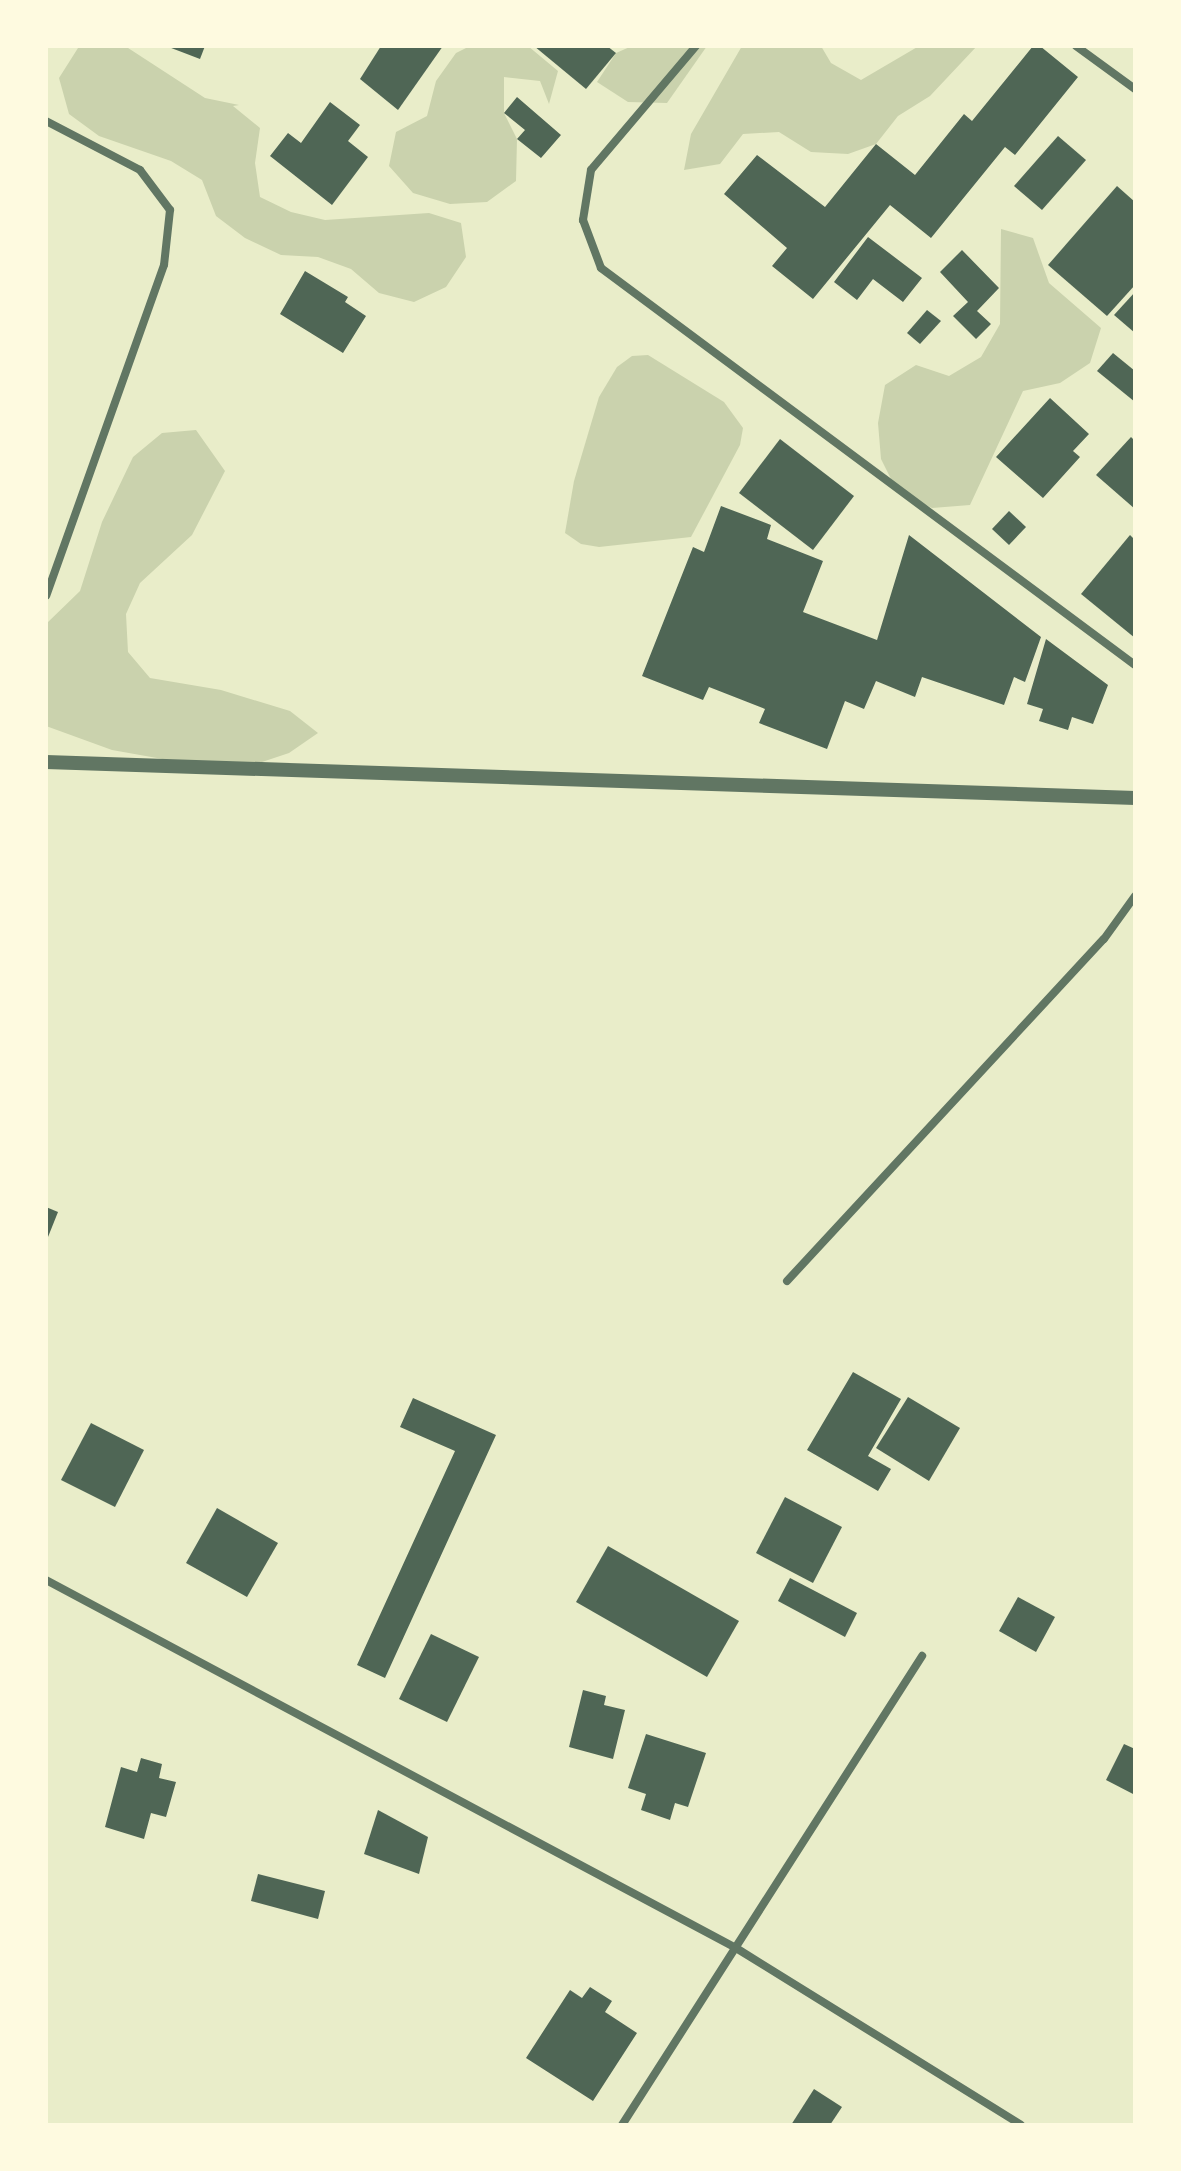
<!DOCTYPE html>
<style>
body{margin:0}
#map{position:relative;width:1181px;height:2171px;overflow:hidden;background:#e9edc9;font-family:"Source Serif 4",serif}
div>[style]{position:absolute}
[style*='--x']{left:calc(var(--x)*1px);top:calc(var(--y)*1px);width:calc(var(--w)*1px);rotate:calc(var(--a)*1deg)}
.green>*{inset:0;background:#cad2ad}
.building>*{inset:0;background:#4f6655}
.minor>*{height:8px;margin:-4px;padding:0 4px;transform-origin:4px;border-radius:4px;background:#617663}
.tertiary>*{height:14px;margin:-7px;padding:0 7px;transform-origin:7px;border-radius:7px;background:#617663}
span{translate:-50% -50%;white-space:nowrap;text-align:center;line-height:1.15;-webkit-text-stroke:7px #fefae0;paint-order:stroke}
.frame{position:absolute;inset:0;border:48px solid #fefae0;pointer-events:none}
</style>
<div id="map">
<div class="green">
<div style="clip-path:polygon(125px 46px,205px 98px,239px 105px,233px 106px,260px 128px,255px 163px,260px 197px,291px 212px,325px 220px,429px 213px,461px 223px,466px 257px,446px 287px,414px 302px,379px 293px,351px 269px,318px 257px,281px 255px,245px 238px,216px 216px,202px 180px,171px 161px,99px 136px,69px 114px,59px 78px,78px 48px)"></div>
<div style="clip-path:polygon(470px 46px,528px 46px,558px 71px,549px 104px,540px 81px,504px 77px,504px 113px,517px 139px,516px 181px,487px 202px,450px 204px,413px 193px,389px 166px,396px 132px,427px 116px,436px 81px,456px 53px)"></div>
<div style="clip-path:polygon(632px 46px,707px 46px,667px 103px,628px 102px,597px 82px,616px 53px)"></div>
<div style="clip-path:polygon(742px 46px,821px 46px,831px 63px,861px 80px,919px 46px,977px 46px,930px 96px,898px 116px,876px 144px,848px 154px,811px 152px,779px 132px,743px 134px,720px 164px,684px 170px,691px 134px)"></div>
<div style="clip-path:polygon(1001px 229px,1033px 238px,1049px 283px,1101px 328px,1090px 363px,1060px 383px,1023px 391px,970px 505px,932px 508px,897px 491px,881px 459px,878px 423px,885px 385px,916px 365px,949px 376px,981px 357px,1000px 324px)"></div>
<div style="clip-path:polygon(648px 355px,724px 402px,743px 428px,740px 445px,691px 537px,599px 547px,581px 544px,565px 533px,574px 481px,599px 397px,617px 367px,632px 356px)"></div>
<div style="clip-path:polygon(196px 430px,225px 471px,192px 535px,140px 583px,126px 614px,128px 652px,150px 678px,221px 690px,290px 711px,318px 733px,289px 753px,253px 765px,185px 763px,112px 750px,46px 726px,46px 624px,80px 591px,102px 522px,133px 457px,162px 433px)"></div>
</div>
<div class="building">
<div style="clip-path:polygon(166px 46px,205px 46px,200px 59px)"></div>
<div style="clip-path:polygon(381px 46px,443px 46px,398px 110px,360px 79px)"></div>
<div style="clip-path:polygon(534px 46px,607px 46px,616px 53px,586px 89px)"></div>
<div style="clip-path:polygon(1033px 46px,1040px 46px,1078px 77px,1015px 155px,1005px 147px,931px 238px,890px 205px,813px 299px,772px 266px,787px 248px,724px 194px,757px 155px,825px 207px,876px 144px,915px 175px,964px 114px,972px 121px)"></div>
<div style="clip-path:polygon(517px 97px,561px 135px,541px 158px,517px 139px,525px 130px,504px 113px)"></div>
<div style="clip-path:polygon(330px 102px,360px 125px,348px 141px,368px 157px,332px 205px,270px 156px,288px 133px,301px 143px)"></div>
<div style="clip-path:polygon(1058px 136px,1086px 160px,1042px 210px,1014px 186px)"></div>
<div style="clip-path:polygon(1117px 186px,1135px 202px,1135px 285px,1107px 316px,1048px 265px)"></div>
<div style="clip-path:polygon(868px 237px,922px 278px,903px 302px,873px 279px,857px 300px,834px 282px)"></div>
<div style="clip-path:polygon(962px 250px,999px 288px,977px 311px,991px 324px,976px 339px,953px 316px,968px 302px,940px 272px)"></div>
<div style="clip-path:polygon(305px 271px,348px 297px,345px 302px,366px 316px,343px 353px,280px 314px)"></div>
<div style="clip-path:polygon(1135px 292px,1135px 333px,1114px 315px)"></div>
<div style="clip-path:polygon(927px 310px,941px 321px,920px 344px,907px 333px)"></div>
<div style="clip-path:polygon(1113px 353px,1135px 371px,1135px 402px,1097px 371px)"></div>
<div style="clip-path:polygon(1050px 398px,1089px 434px,1073px 451px,1080px 457px,1043px 498px,996px 457px)"></div>
<div style="clip-path:polygon(1131px 437px,1135px 441px,1135px 509px,1096px 475px)"></div>
<div style="clip-path:polygon(780px 439px,854px 496px,813px 550px,739px 493px)"></div>
<div style="clip-path:polygon(721px 506px,771px 525px,767px 539px,823px 561px,803px 612px,877px 640px,909px 535px,1041px 637px,1025px 682px,1014px 677px,1004px 705px,922px 677px,915px 697px,876px 681px,864px 709px,845px 701px,827px 749px,759px 723px,765px 709px,709px 687px,703px 700px,642px 676px,693px 547px,704px 552px)"></div>
<div style="clip-path:polygon(1009px 511px,1026px 527px,1009px 545px,992px 529px)"></div>
<div style="clip-path:polygon(1130px 535px,1135px 540px,1135px 638px,1081px 594px)"></div>
<div style="clip-path:polygon(1046px 639px,1108px 685px,1093px 724px,1072px 717px,1068px 730px,1039px 721px,1043px 709px,1027px 704px)"></div>
<div style="clip-path:polygon(46px 1207px,58px 1212px,46px 1242px)"></div>
<div style="clip-path:polygon(853px 1372px,901px 1399px,868px 1456px,891px 1469px,878px 1491px,807px 1450px)"></div>
<div style="clip-path:polygon(908px 1397px,960px 1428px,929px 1481px,876px 1448px)"></div>
<div style="clip-path:polygon(413px 1398px,496px 1435px,385px 1678px,357px 1665px,455px 1451px,400px 1427px)"></div>
<div style="clip-path:polygon(91px 1423px,144px 1450px,115px 1507px,61px 1480px)"></div>
<div style="clip-path:polygon(785px 1497px,842px 1527px,813px 1583px,756px 1553px)"></div>
<div style="clip-path:polygon(217px 1508px,278px 1543px,247px 1597px,186px 1563px)"></div>
<div style="clip-path:polygon(608px 1546px,739px 1621px,707px 1677px,576px 1602px)"></div>
<div style="clip-path:polygon(790px 1578px,857px 1613px,845px 1637px,778px 1601px)"></div>
<div style="clip-path:polygon(1018px 1597px,1055px 1617px,1036px 1652px,999px 1631px)"></div>
<div style="clip-path:polygon(431px 1634px,479px 1657px,447px 1722px,399px 1699px)"></div>
<div style="clip-path:polygon(583px 1690px,606px 1696px,604px 1705px,625px 1710px,613px 1759px,569px 1747px)"></div>
<div style="clip-path:polygon(646px 1734px,706px 1753px,688px 1807px,675px 1803px,670px 1820px,641px 1810px,646px 1794px,628px 1788px)"></div>
<div style="clip-path:polygon(1124px 1744px,1135px 1749px,1135px 1795px,1106px 1780px)"></div>
<div style="clip-path:polygon(141px 1758px,162px 1764px,159px 1778px,176px 1782px,166px 1817px,151px 1813px,144px 1839px,105px 1827px,121px 1767px,137px 1772px)"></div>
<div style="clip-path:polygon(378px 1810px,428px 1837px,419px 1874px,364px 1854px)"></div>
<div style="clip-path:polygon(258px 1874px,325px 1891px,318px 1919px,251px 1901px)"></div>
<div style="clip-path:polygon(590px 1987px,612px 2001px,605px 2012px,637px 2033px,593px 2101px,526px 2058px,570px 1990px,582px 1998px)"></div>
<div style="clip-path:polygon(814px 2089px,842px 2107px,830px 2125px,791px 2125px)"></div>
</div>
<div class="minor">
<div style="--x:696;--y:46;--w:162;--a:130.3"></div>
<div style="--x:591;--y:170;--w:51;--a:99.1"></div>
<div style="--x:583;--y:220;--w:51;--a:69.4"></div>
<div style="--x:601;--y:268;--w:665;--a:36.63"></div>
<div style="--x:1076;--y:46;--w:73;--a:36.1"></div>
<div style="--x:46;--y:121;--w:106;--a:27.5"></div>
<div style="--x:140;--y:170;--w:50;--a:53.1"></div>
<div style="--x:170;--y:210;--w:55;--a:96.2"></div>
<div style="--x:164;--y:265;--w:351;--a:109.6"></div>
<div style="--x:787;--y:1281;--w:466;--a:-47.2"></div>
<div style="--x:1104;--y:939;--w:53;--a:-54.2"></div>
<div style="--x:46;--y:1580;--w:782;--a:28.07"></div>
<div style="--x:736;--y:1948;--w:335;--a:31.8"></div>
<div style="--x:622;--y:2125;--w:557;--a:-57.39"></div>
</div>
<div class="tertiary">
<div style="--x:46;--y:762;--w:1090;--a:1.89"></div>
</div>
<div class="frame"></div>
</div>
